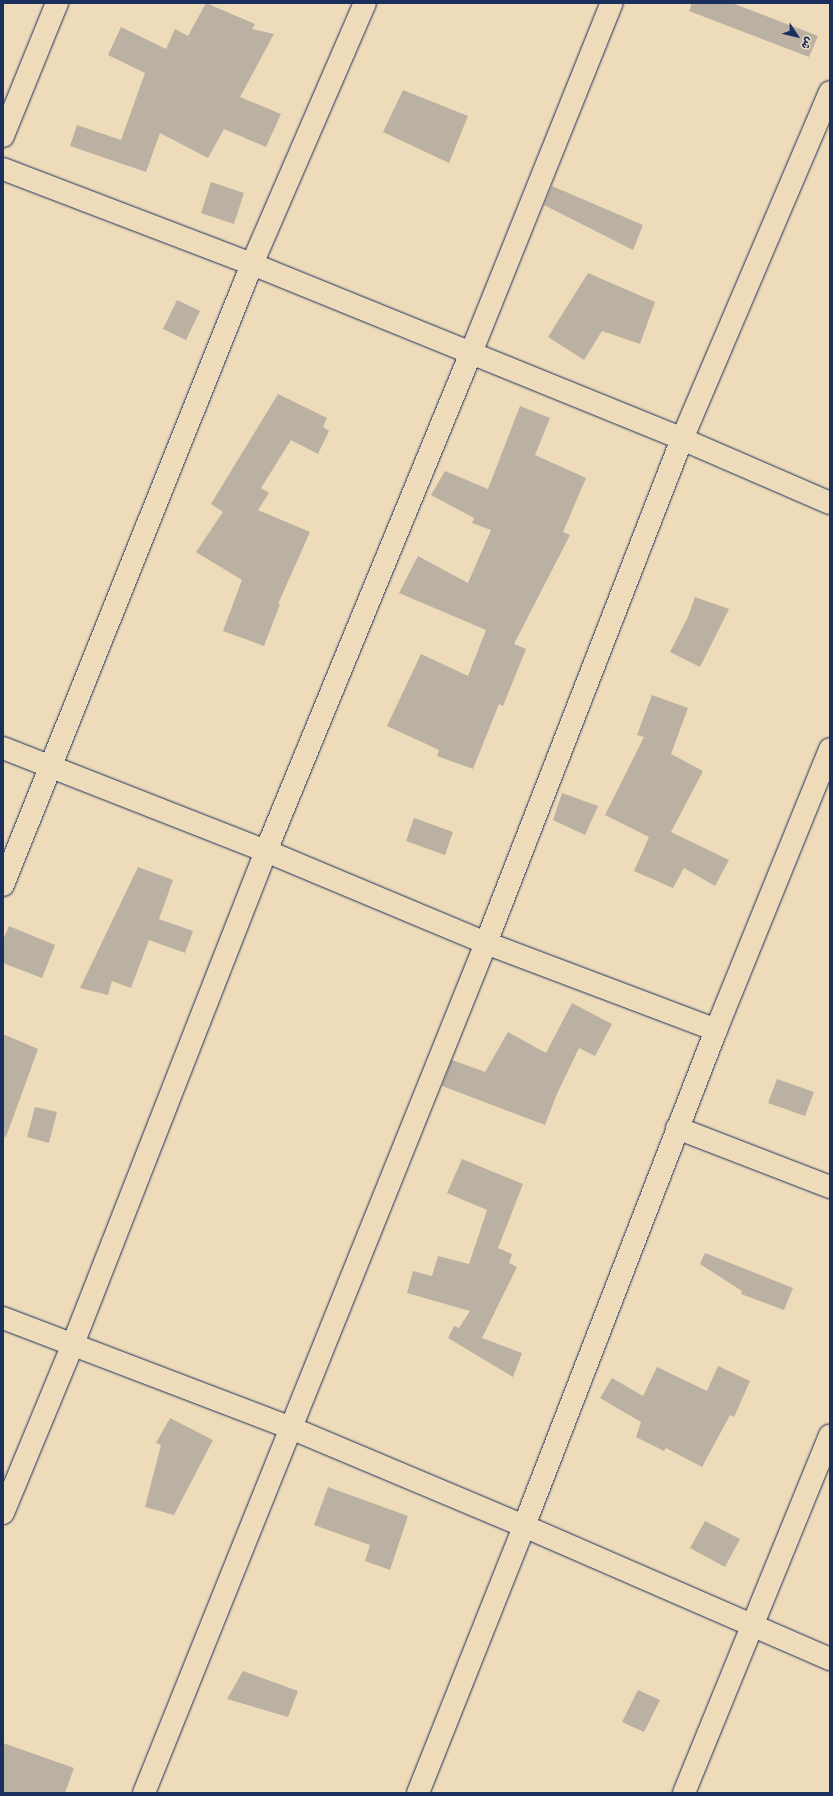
<!DOCTYPE html>
<meta charset="utf-8">
<style>
body{margin:0}
#map{position:relative;width:833px;height:1796px;overflow:hidden;background:#eedbb9;font-family:"Balsamiq Sans","Playpen Sans Arabic",sans-serif}
div>[style]{position:absolute}
[style*='--x']{left:calc(var(--x)*1px);top:calc(var(--y)*1px);width:calc(var(--w)*1px);rotate:calc(var(--a)*1deg)}
.building>*{inset:0;background:#bab1a3}
.roads{filter:drop-shadow(0 0 1px #1b2f5e) drop-shadow(0 0 1px #1b2f5e)}
.minor>*{height:22px;margin:-11px;padding:0 11px;transform-origin:11px;border-radius:11px;background:#eedbb9}
span{translate:-50% -50%;white-space:nowrap;text-align:center;line-height:1.15;-webkit-text-stroke:3.5px #eedbb9;paint-order:stroke}
.frame{position:absolute;inset:0;border:4px solid #1b2f5e;pointer-events:none}
.north{position:absolute;left:777px;top:16px;width:40px;height:40px;-webkit-text-stroke:3px #eedbb9;paint-order:stroke;rotate:125deg;font-size:11px;font-weight:700;line-height:16px;text-align:center;color:#1b2f5e}
.north::after{content:'';display:block;margin:auto;width:14px;height:18px;background:#1b2f5e;clip-path:polygon(50% 0,100% 100%,50% 72%,0 100%)}
</style>
<div id="map">
<div class="building">
<div style="clip-path:polygon(206px 3px,255px 24px,252px 29px,274px 34px,240px 97px,281px 114px,266px 147px,224px 129px,208px 158px,160px 133px,146px 172px,70px 146px,77px 125px,121px 140px,145px 73px,108px 55px,121px 27px,166px 49px,175px 29px,188px 36px)"></div>
<div style="clip-path:polygon(692px 3px,732px 3px,818px 36px,809px 57px,689px 11px)"></div>
<div style="clip-path:polygon(403px 90px,468px 116px,449px 163px,383px 132px)"></div>
<div style="clip-path:polygon(211px 182px,244px 193px,234px 224px,201px 213px)"></div>
<div style="clip-path:polygon(552px 186px,643px 225px,633px 250px,544px 205px)"></div>
<div style="clip-path:polygon(588px 273px,655px 302px,640px 344px,602px 331px,584px 360px,548px 337px)"></div>
<div style="clip-path:polygon(177px 300px,200px 311px,186px 340px,163px 329px)"></div>
<div style="clip-path:polygon(278px 394px,327px 418px,323px 427px,329px 431px,318px 454px,291px 440px,261px 488px,269px 493px,258px 510px,310px 532px,278px 604px,280px 604px,264px 646px,223px 631px,242px 580px,196px 552px,223px 512px,211px 504px)"></div>
<div style="clip-path:polygon(520px 406px,550px 418px,535px 455px,586px 478px,563px 532px,570px 535px,514px 644px,526px 649px,503px 706px,499px 704px,473px 769px,437px 756px,439px 750px,387px 726px,421px 654px,468px 676px,486px 630px,399px 593px,418px 556px,468px 583px,491px 530px,472px 523px,474px 518px,431px 495px,445px 471px,488px 489px)"></div>
<div style="clip-path:polygon(695px 597px,729px 609px,700px 667px,670px 652px,688px 617px)"></div>
<div style="clip-path:polygon(652px 695px,688px 708px,671px 754px,703px 771px,671px 832px,729px 860px,715px 886px,684px 868px,673px 888px,634px 871px,649px 837px,605px 815px,644px 737px,637px 735px)"></div>
<div style="clip-path:polygon(562px 793px,598px 806px,585px 835px,553px 820px)"></div>
<div style="clip-path:polygon(414px 818px,453px 832px,445px 855px,406px 841px)"></div>
<div style="clip-path:polygon(138px 867px,173px 880px,159px 919px,193px 931px,185px 953px,149px 940px,131px 988px,112px 981px,108px 995px,80px 988px)"></div>
<div style="clip-path:polygon(9px 926px,55px 945px,42px 978px,3px 963px,3px 940px)"></div>
<div style="clip-path:polygon(572px 1003px,612px 1024px,595px 1056px,579px 1048px,556px 1096px,545px 1125px,442px 1086px,452px 1060px,485px 1072px,508px 1032px,546px 1053px)"></div>
<div style="clip-path:polygon(3px 1034px,38px 1049px,6px 1137px,3px 1136px)"></div>
<div style="clip-path:polygon(777px 1079px,814px 1092px,805px 1116px,768px 1103px)"></div>
<div style="clip-path:polygon(35px 1107px,57px 1112px,49px 1143px,27px 1137px)"></div>
<div style="clip-path:polygon(462px 1159px,523px 1184px,498px 1248px,512px 1254px,509px 1263px,517px 1267px,482px 1338px,522px 1353px,513px 1377px,448px 1338px,454px 1326px,459px 1328px,470px 1311px,407px 1293px,413px 1271px,432px 1276px,438px 1256px,469px 1264px,487px 1210px,447px 1193px)"></div>
<div style="clip-path:polygon(705px 1253px,793px 1288px,784px 1310px,741px 1294px,742px 1291px,700px 1264px)"></div>
<div style="clip-path:polygon(718px 1366px,750px 1381px,734px 1417px,730px 1415px,702px 1467px,666px 1448px,664px 1451px,636px 1437px,641px 1422px,600px 1398px,612px 1378px,643px 1396px,657px 1367px,707px 1391px)"></div>
<div style="clip-path:polygon(170px 1418px,213px 1440px,174px 1515px,145px 1507px,161px 1445px,156px 1443px)"></div>
<div style="clip-path:polygon(328px 1487px,408px 1516px,390px 1570px,365px 1561px,370px 1545px,314px 1525px)"></div>
<div style="clip-path:polygon(705px 1521px,740px 1539px,725px 1567px,690px 1548px)"></div>
<div style="clip-path:polygon(243px 1671px,298px 1691px,288px 1717px,227px 1699px)"></div>
<div style="clip-path:polygon(638px 1690px,660px 1700px,644px 1732px,622px 1722px)"></div>
<div style="clip-path:polygon(3px 1743px,74px 1768px,65px 1793px,3px 1793px)"></div>
</div>
<div class="roads">
<div class="minor">
<div style="--x:3;--y:136;--w:144;--a:-67.9"></div>
<div style="--x:3;--y:169;--w:267;--a:20.9"></div>
<div style="--x:252;--y:264;--w:464;--a:22.1"></div>
<div style="--x:682;--y:439;--w:161;--a:23.4"></div>
<div style="--x:3;--y:748;--w:282;--a:21.4"></div>
<div style="--x:266;--y:851;--w:238;--a:22.7"></div>
<div style="--x:486;--y:943;--w:246;--a:20.7"></div>
<div style="--x:3;--y:885;--w:669;--a:-68.15"></div>
<div style="--x:252;--y:264;--w:284;--a:-66.6"></div>
<div style="--x:677;--y:1128;--w:164;--a:21.1"></div>
<div style="--x:3;--y:1318;--w:308;--a:20.9"></div>
<div style="--x:291;--y:1428;--w:253;--a:22.8"></div>
<div style="--x:524;--y:1526;--w:334;--a:23.5"></div>
<div style="--x:3;--y:1513;--w:183;--a:-67.5"></div>
<div style="--x:73;--y:1344;--w:529;--a:-68.62"></div>
<div style="--x:266;--y:851;--w:539;--a:-67.63"></div>
<div style="--x:471;--y:353;--w:377;--a:-68.1"></div>
<div style="--x:144;--y:1793;--w:916;--a:-68.08"></div>
<div style="--x:486;--y:943;--w:541;--a:-68.75"></div>
<div style="--x:682;--y:439;--w:377;--a:-66.9"></div>
<div style="--x:418;--y:1793;--w:287;--a:-68.3"></div>
<div style="--x:524;--y:1526;--w:532;--a:-68.84"></div>
<div style="--x:716;--y:1030;--w:303;--a:-67.9"></div>
<div style="--x:684;--y:1793;--w:386;--a:-67.8"></div>
</div>
</div>
<div class="frame"></div>
<div class="north">ش</div>
</div>
